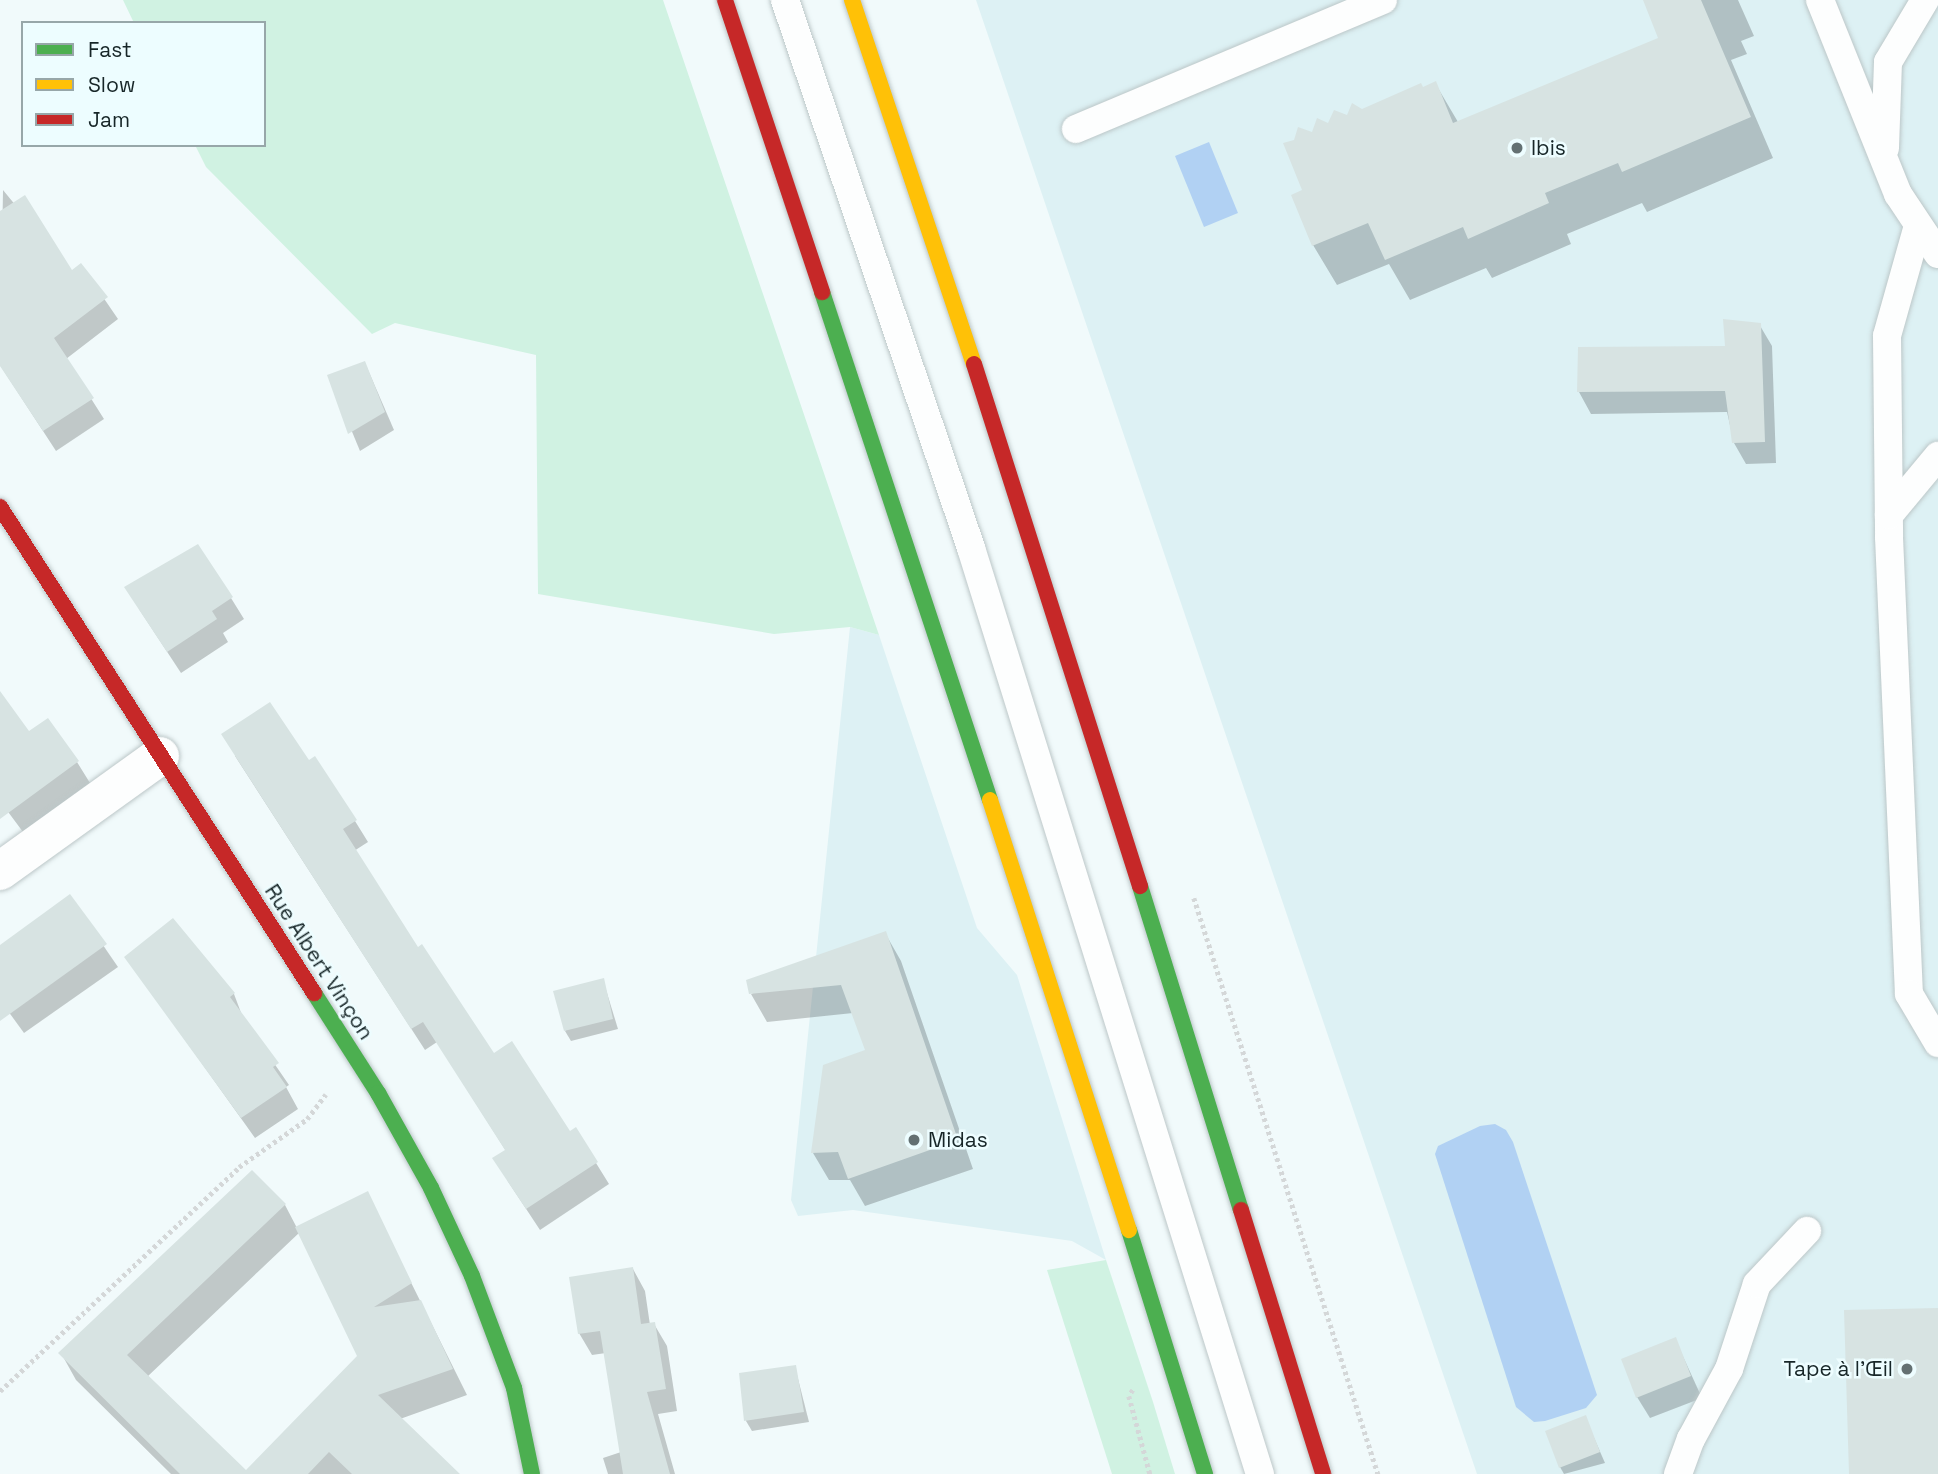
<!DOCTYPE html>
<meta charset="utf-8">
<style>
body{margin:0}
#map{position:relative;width:1938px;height:1474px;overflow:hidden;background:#f1fafb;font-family:"Space Grotesk",sans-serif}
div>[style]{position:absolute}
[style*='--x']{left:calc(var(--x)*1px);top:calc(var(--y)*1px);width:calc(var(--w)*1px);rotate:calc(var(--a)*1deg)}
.built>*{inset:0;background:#ddf1f4}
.green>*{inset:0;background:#d0f2e2}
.water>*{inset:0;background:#b1d1f3}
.shadow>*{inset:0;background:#0003}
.building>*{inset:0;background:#d7e3e2}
.path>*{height:4.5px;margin-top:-2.25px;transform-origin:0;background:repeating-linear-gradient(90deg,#d4d7d8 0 3.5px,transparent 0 7px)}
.roads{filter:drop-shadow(0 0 2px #bcc7c8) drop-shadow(0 0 2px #bcc7c8)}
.lane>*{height:28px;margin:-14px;padding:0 14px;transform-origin:14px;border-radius:14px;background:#fdfefe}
.street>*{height:38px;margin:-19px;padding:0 19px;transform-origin:19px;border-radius:19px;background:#fdfefe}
.fast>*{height:16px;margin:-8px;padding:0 8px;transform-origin:8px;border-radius:8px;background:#4caf50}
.slow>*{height:16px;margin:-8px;padding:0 8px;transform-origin:8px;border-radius:8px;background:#ffc107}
.jam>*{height:16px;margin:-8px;padding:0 8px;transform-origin:8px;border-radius:8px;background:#c62828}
.dots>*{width:19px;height:19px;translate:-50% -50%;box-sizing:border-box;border:4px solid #edfdff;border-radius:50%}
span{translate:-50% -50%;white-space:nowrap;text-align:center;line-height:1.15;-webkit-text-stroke:5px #edfdff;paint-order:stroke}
.poi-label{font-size:21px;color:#172628}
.left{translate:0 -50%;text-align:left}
.right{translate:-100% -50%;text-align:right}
.street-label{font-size:21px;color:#172628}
.legend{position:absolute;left:21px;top:21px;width:245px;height:126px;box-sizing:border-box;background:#edfdff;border:2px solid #97a7a9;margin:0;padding:9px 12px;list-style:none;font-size:21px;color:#172628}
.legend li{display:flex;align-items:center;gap:14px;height:35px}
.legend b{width:35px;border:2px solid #97a7a9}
</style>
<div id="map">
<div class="built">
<div style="clip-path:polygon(976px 0,1938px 0,1938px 1474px,1477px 1474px)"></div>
<div style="clip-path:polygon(850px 627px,879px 635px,977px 928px,1017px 975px,1106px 1260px,1072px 1241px,853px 1210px,798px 1216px,791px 1200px)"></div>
</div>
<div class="green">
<div style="clip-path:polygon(123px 0,663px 0,879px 635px,850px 627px,774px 634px,538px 594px,536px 355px,395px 323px,372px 334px,206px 167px,195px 145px,264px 145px,264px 23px,134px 23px)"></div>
<div style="clip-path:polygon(1106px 1260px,1153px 1402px,1175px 1474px,1112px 1474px,1047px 1270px)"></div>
</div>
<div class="water">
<div style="clip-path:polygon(1209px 142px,1238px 213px,1204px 227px,1175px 156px)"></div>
<div style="clip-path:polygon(1495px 1124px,1506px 1130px,1513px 1142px,1597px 1395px,1586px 1408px,1545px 1421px,1534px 1422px,1516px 1407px,1435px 1154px,1438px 1146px,1480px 1126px)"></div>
</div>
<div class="shadow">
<div style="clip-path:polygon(1645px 0,1738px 0,1754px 36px,1741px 41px,1747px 54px,1731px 60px,1773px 158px,1647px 212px,1642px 203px,1567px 234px,1571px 244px,1492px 278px,1486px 268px,1410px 300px,1389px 264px,1337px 285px,1313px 245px,1304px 191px,1313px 134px,1435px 83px,1458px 122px,1661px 39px)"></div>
<div style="clip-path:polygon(3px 190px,71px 273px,81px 265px,118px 319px,66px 359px,104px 419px,56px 451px,0 365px)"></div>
<div style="clip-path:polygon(1759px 324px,1772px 346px,1776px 463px,1746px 464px,1734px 443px,1727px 412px,1591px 414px,1579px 392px,1579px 348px,1727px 347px)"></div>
<div style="clip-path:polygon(365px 363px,394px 430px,360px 451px,329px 376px)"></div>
<div style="clip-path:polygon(231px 598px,244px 619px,223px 633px,228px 642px,181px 673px,139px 609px)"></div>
<div style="clip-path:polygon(0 694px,29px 734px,77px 762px,90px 783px,23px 832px,0 801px)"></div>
<div style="clip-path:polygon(235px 756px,309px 762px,355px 821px,368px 842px,354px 851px,417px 950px,493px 1056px,596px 1163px,609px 1184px,540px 1230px,507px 1180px,506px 1151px,437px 1042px,425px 1050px)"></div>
<div style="clip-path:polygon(70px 897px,118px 967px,24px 1033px,0 1000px,0 951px)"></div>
<div style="clip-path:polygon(173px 921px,234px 994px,243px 1018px,289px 1085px,286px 1087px,298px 1109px,255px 1138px,126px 957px)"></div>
<div style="clip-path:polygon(885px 933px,901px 961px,973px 1169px,865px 1206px,850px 1180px,829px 1180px,813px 1153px,867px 1052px,853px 1013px,767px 1022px,751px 994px)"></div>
<div style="clip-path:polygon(603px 980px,618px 1029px,571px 1041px,565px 1031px)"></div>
<div style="clip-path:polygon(evenodd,252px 1173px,285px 1205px,297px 1228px,367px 1194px,467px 1395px,400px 1419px,453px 1474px,171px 1474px,76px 1380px,61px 1353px,252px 1173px,300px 1232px,359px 1356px,246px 1473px,147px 1377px,300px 1232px)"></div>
<div style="clip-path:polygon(633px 1269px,645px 1291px,650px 1325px,654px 1324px,667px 1346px,677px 1411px,658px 1414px,675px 1474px,608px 1474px,603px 1458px,621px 1452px,606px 1353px,592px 1355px,579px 1333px)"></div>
<div style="clip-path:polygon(1675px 1339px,1702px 1398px,1650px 1418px,1637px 1397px)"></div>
<div style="clip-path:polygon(795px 1367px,809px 1422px,752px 1431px,746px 1421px,741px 1375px)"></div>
<div style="clip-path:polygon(1585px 1417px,1605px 1463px,1564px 1474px,1560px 1467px)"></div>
</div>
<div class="building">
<div style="clip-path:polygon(1643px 0,1701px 0,1751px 117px,1622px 172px,1618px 163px,1545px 193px,1549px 203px,1468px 239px,1463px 227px,1385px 260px,1368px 223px,1312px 246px,1291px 195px,1302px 190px,1283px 143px,1294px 140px,1298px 127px,1312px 132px,1317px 118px,1328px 123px,1334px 110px,1347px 115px,1352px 103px,1362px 109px,1421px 83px,1423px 87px,1436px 81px,1453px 123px,1658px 38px)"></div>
<div style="clip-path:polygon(25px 195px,72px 270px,81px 263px,108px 297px,54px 338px,94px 398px,43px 431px,0 366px,0 211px)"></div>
<div style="clip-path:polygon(1723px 319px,1761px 323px,1765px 442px,1732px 443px,1725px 391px,1577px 392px,1578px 347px,1725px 346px)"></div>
<div style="clip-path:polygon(365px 361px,385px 412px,348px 434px,327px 375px)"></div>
<div style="clip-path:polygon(198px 544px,233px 597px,212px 611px,217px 619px,167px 652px,124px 587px)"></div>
<div style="clip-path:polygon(0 691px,29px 731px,48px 718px,79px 761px,0 819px)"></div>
<div style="clip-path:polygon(270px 702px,309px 760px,315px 756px,357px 820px,343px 829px,418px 947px,422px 944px,494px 1053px,512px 1041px,570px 1131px,576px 1127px,598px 1162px,526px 1209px,492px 1158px,505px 1150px,423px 1022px,411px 1029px,221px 734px)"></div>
<div style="clip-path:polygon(70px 894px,107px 944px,0 1021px,0 945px)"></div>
<div style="clip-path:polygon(173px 918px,235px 993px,230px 997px,279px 1063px,273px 1067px,287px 1087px,241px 1118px,124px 957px)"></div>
<div style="clip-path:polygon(886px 931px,958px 1140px,848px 1179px,838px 1152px,811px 1153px,823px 1065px,865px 1050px,841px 985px,749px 994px,746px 980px)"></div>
<div style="clip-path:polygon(604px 978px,613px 1019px,564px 1031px,553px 991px)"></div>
<div style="clip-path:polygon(252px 1170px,286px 1204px,127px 1355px,246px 1470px,357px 1356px,295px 1227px,368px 1191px,412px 1283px,374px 1307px,421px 1300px,453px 1369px,378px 1395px,460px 1474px,352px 1474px,329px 1452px,308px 1474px,180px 1474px,58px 1353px)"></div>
<div style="clip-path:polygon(633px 1267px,641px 1324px,655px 1322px,666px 1389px,647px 1392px,670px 1474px,623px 1474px,600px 1331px,578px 1334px,569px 1277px)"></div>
<div style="clip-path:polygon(1938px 1308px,1938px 1474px,1849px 1474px,1844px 1310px)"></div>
<div style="clip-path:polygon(1676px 1337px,1691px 1376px,1636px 1398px,1621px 1359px)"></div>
<div style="clip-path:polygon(796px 1365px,804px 1412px,744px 1421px,739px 1373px)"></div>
<div style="clip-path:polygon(1586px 1415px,1600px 1452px,1559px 1468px,1545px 1431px)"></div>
</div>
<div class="path">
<div style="--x:1194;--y:898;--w:605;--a:72.28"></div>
<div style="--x:1133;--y:1390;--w:7;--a:124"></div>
<div style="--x:1129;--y:1396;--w:81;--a:74.9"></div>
<div style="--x:0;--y:1391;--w:328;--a:-43.1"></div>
<div style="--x:239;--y:1167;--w:83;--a:-35.2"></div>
<div style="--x:307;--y:1119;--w:31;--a:-53"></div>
</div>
<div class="roads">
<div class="lane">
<div style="--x:785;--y:0;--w:579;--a:71.25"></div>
<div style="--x:971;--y:548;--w:970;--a:72.67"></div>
<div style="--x:1820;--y:0;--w:209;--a:68.1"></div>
<div style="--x:1898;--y:194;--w:72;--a:56.3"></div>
<div style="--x:1076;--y:129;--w:333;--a:-22.8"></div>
<div style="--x:1885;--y:148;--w:86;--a:-88"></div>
<div style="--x:1888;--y:62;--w:72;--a:-59.2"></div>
<div style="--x:1917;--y:229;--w:111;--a:105.7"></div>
<div style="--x:1887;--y:336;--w:201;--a:89.4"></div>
<div style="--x:1889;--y:537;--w:457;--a:87.5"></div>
<div style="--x:1909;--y:994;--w:57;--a:59.4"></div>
<div style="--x:1889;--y:515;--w:77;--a:-50.3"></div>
<div style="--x:1678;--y:1474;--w:37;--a:-70"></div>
<div style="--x:1691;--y:1439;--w:80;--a:-61.5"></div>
<div style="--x:1729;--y:1369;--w:89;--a:-71.8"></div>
<div style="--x:1757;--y:1284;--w:73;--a:-46.7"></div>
</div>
<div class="street">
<div style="--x:0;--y:871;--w:197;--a:-35.7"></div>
</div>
<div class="fast">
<div style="--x:822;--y:292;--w:535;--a:71.7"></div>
<div style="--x:1140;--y:886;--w:339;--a:72.7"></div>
<div style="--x:314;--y:993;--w:119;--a:57.4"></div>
<div style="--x:378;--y:1093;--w:109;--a:60.8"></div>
<div style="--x:431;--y:1188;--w:97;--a:65"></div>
<div style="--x:472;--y:1276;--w:120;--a:69.4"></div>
<div style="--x:514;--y:1388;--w:88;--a:78.2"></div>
<div style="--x:1129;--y:1230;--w:256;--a:72.7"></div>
</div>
<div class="slow">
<div style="--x:852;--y:0;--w:384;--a:71.5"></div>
<div style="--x:990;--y:800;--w:452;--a:72.1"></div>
</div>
<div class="jam">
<div style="--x:725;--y:0;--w:308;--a:71.6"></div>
<div style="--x:974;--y:364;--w:548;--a:72.36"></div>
<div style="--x:0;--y:507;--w:579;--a:57.13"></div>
<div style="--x:1241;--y:1210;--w:276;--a:72.7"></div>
</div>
</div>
<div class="dots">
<div style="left:1517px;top:148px;background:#637072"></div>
<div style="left:914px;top:1140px;background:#637072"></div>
<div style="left:1907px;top:1369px;background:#637072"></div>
</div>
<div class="poi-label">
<span class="left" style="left:1531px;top:148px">Ibis</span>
<span class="left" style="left:928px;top:1140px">Midas</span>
<span class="right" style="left:1893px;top:1369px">Tape à l'Œil</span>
</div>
<div class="street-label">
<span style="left:319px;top:962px;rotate:57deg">Rue Albert Vinçon</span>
</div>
<ul class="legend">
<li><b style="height:9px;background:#4caf50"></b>Fast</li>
<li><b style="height:9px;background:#ffc107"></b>Slow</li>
<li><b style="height:9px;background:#c62828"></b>Jam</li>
</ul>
</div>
